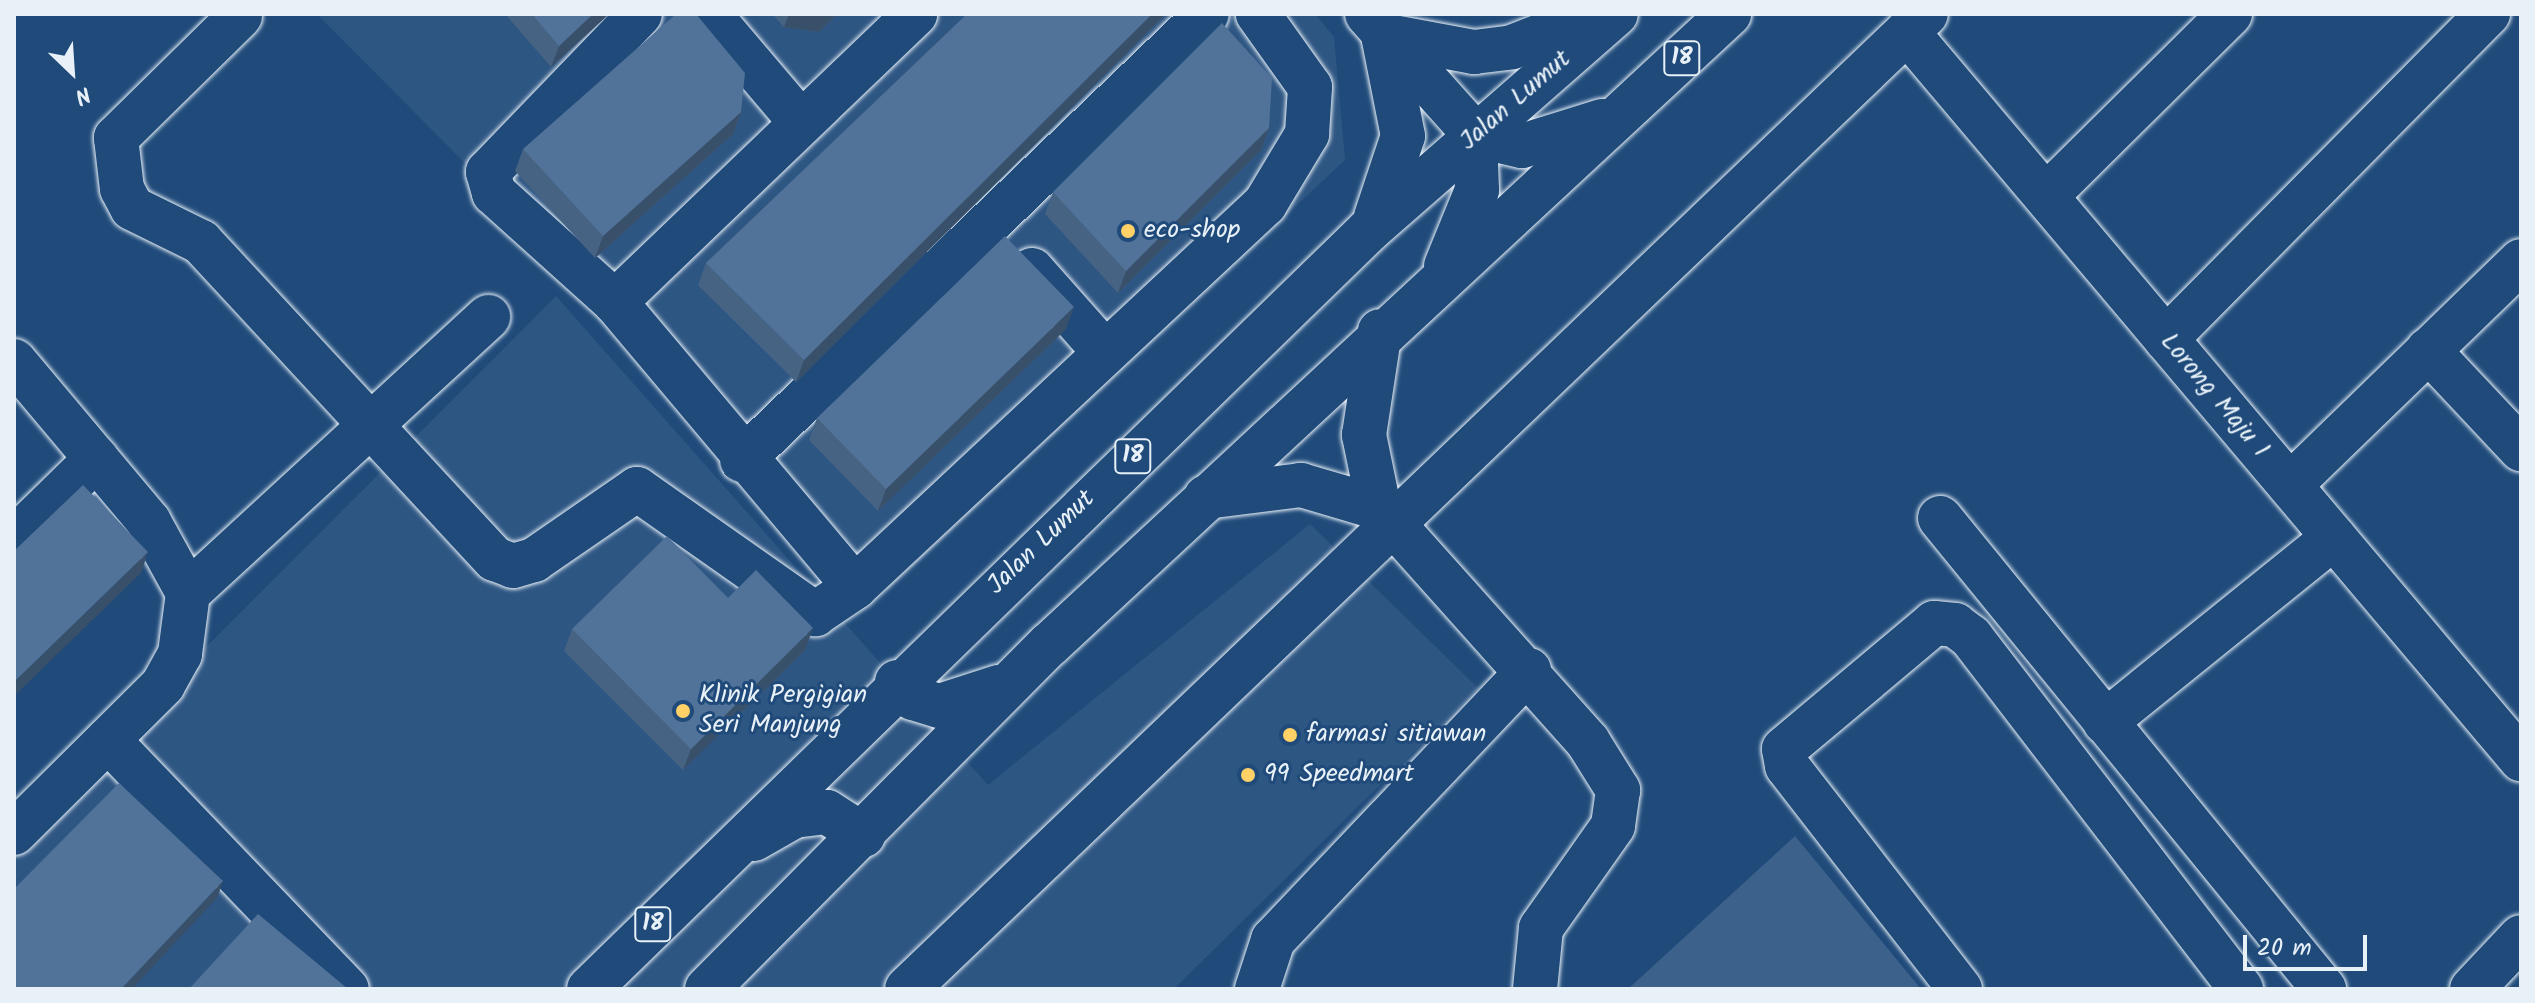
<!DOCTYPE html>
<style>
body{margin:0}
#map{position:relative;width:2535px;height:1003px;overflow:hidden;background:#1f4a7a;font-family:Kalam,sans-serif}
div>[style]{position:absolute}
[style*='--x']{left:calc(var(--x)*1px);top:calc(var(--y)*1px);width:calc(var(--w)*1px);rotate:calc(var(--a)*1deg)}
.built>*{inset:0;background:#2e5683}
.green>*{inset:0;background:#3c628c}
.roads{filter:drop-shadow(0 0 2px #e8f1f8) drop-shadow(0 0 2px #e8f1f8)}
.minor>*{height:44px;margin:-22px;padding:0 22px;transform-origin:22px;border-radius:22px;background:#1f4a7a}
.major>*{height:44px;margin:-22px;padding:0 22px;transform-origin:22px;border-radius:22px;background:#1f4a7a}
.wall>*{inset:0;background:#466384}
.shaded-wall>*{inset:0;background:#39506b}
.building>*{inset:0;background:#517399}
.dots>*{width:22px;height:22px;translate:-50% -50%;box-sizing:border-box;border:4px solid #1f4a7a;border-radius:50%}
span{translate:-50% -50%;white-space:nowrap;text-align:center;line-height:1.15;-webkit-text-stroke:6px #1f4a7a;paint-order:stroke}
.shield-label span{padding:2px 6px;background:#1f4a7a;border:2px solid;border-radius:6px;-webkit-text-stroke-width:0}
.shield-label{font-size:24px;color:#e8f1f8;font-weight:700}
.street-label{font-size:26px;color:#e8f1f8}
.poi-label{font-size:26px;color:#e8f1f8}
.left{translate:0 -50%;text-align:left}
.frame{position:absolute;inset:0;border:16px solid #e8f1f8;pointer-events:none}
.north{position:absolute;left:32px;top:32px;width:80px;height:80px;-webkit-text-stroke:6px #1f4a7a;paint-order:stroke;rotate:155deg;font-size:22px;font-weight:700;line-height:32px;text-align:center;color:#e8f1f8}
.north::after{content:'';display:block;margin:auto;width:28px;height:36px;background:#e8f1f8;clip-path:polygon(50% 0,100% 100%,50% 72%,0 100%)}
.scale{position:absolute;left:2243px;top:935px;width:124px;height:36px;box-sizing:border-box;border:4px solid #e8f1f8;border-top:0;padding-left:10px;font-size:24px;line-height:28px;white-space:nowrap;color:#e8f1f8;-webkit-text-stroke:6px #1f4a7a;paint-order:stroke}
</style>
<div id="map">
<div class="built">
<div style="clip-path:polygon(317px 14px,1315px 14px,1334px 37px,1345px 160px,888px 590px)"></div>
<div style="clip-path:polygon(556px 296px,988px 785px,1310px 524px,1478px 688px,1174px 989px,14px 989px,14px 840px)"></div>
</div>
<div class="green">
<div style="clip-path:polygon(1795px 836px,1921px 989px,1628px 989px)"></div>
</div>
<div class="roads">
<div class="minor">
<div style="--x:709;--y:14;--w:138;--a:49.7"></div>
<div style="--x:1367;--y:14;--w:162;--a:48.2"></div>
<div style="--x:240;--y:16;--w:174;--a:135.5"></div>
<div style="--x:116;--y:138;--w:51;--a:83.3"></div>
<div style="--x:122;--y:189;--w:21;--a:62"></div>
<div style="--x:132;--y:208;--w:77;--a:26.2"></div>
<div style="--x:201;--y:242;--w:432;--a:47.2"></div>
<div style="--x:495;--y:559;--w:19;--a:21"></div>
<div style="--x:513;--y:566;--w:22;--a:-16"></div>
<div style="--x:534;--y:560;--w:125;--a:-34.6"></div>
<div style="--x:637;--y:489;--w:218;--a:35.1"></div>
<div style="--x:815;--y:614;--w:48;--a:-34"></div>
<div style="--x:855;--y:587;--w:561;--a:-43.05"></div>
<div style="--x:1265;--y:204;--w:82;--a:-59"></div>
<div style="--x:1307;--y:134;--w:47;--a:-86.3"></div>
<div style="--x:1310;--y:87;--w:90;--a:-125.5"></div>
<div style="--x:1907;--y:32;--w:952;--a:49.82"></div>
<div style="--x:2046;--y:196;--w:259;--a:-44.7"></div>
<div style="--x:1032;--y:270;--w:106;--a:48.5"></div>
<div style="--x:615;--y:302;--w:163;--a:-138"></div>
<div style="--x:494;--y:193;--w:22;--a:-106"></div>
<div style="--x:488;--y:172;--w:219;--a:-46.1"></div>
<div style="--x:2166;--y:339;--w:458;--a:-45.3"></div>
<div style="--x:2428;--y:350;--w:136;--a:46.8"></div>
<div style="--x:14;--y:361;--w:210;--a:50"></div>
<div style="--x:149;--y:522;--w:81;--a:61.2"></div>
<div style="--x:188;--y:593;--w:62;--a:97.5"></div>
<div style="--x:180;--y:654;--w:35;--a:119"></div>
<div style="--x:163;--y:685;--w:210;--a:135.2"></div>
<div style="--x:742;--y:460;--w:644;--a:-43.81"></div>
<div style="--x:2290;--y:485;--w:322;--a:-44.1"></div>
<div style="--x:1206;--y:497;--w:96;--a:-7.2"></div>
<div style="--x:1301;--y:485;--w:81;--a:16.4"></div>
<div style="--x:1379;--y:508;--w:314;--a:48.2"></div>
<div style="--x:1588;--y:742;--w:57;--a:58"></div>
<div style="--x:1618;--y:790;--w:36;--a:98"></div>
<div style="--x:1613;--y:826;--w:125;--a:125.2"></div>
<div style="--x:1541;--y:928;--w:61;--a:95.6"></div>
<div style="--x:1379;--y:508;--w:75;--a:-101.6"></div>
<div style="--x:1364;--y:435;--w:105;--a:-81.3"></div>
<div style="--x:1940;--y:518;--w:608;--a:50.81"></div>
<div style="--x:14;--y:539;--w:115;--a:-44.3"></div>
<div style="--x:855;--y:587;--w:373;--a:-130.1"></div>
<div style="--x:615;--y:302;--w:416;--a:-43.8"></div>
<div style="--x:188;--y:593;--w:408;--a:-42.6"></div>
<div style="--x:2105;--y:722;--w:294;--a:-38.9"></div>
<div style="--x:108;--y:740;--w:345;--a:46.2"></div>
<div style="--x:907;--y:989;--w:1410;--a:-43.74"></div>
<div style="--x:1257;--y:989;--w:52;--a:-71.9"></div>
<div style="--x:1273;--y:940;--w:372;--a:-46.5"></div>
<div style="--x:1960;--y:989;--w:282;--a:-127.8"></div>
<div style="--x:1787;--y:766;--w:17;--a:-100"></div>
<div style="--x:1784;--y:749;--w:196;--a:-40"></div>
<div style="--x:1934;--y:623;--w:21;--a:5"></div>
<div style="--x:1955;--y:625;--w:20;--a:37"></div>
<div style="--x:1971;--y:637;--w:444;--a:52.5"></div>
<div style="--x:2472;--y:989;--w:71;--a:-46.7"></div>
</div>
<div class="major">
<div style="--x:1475;--y:135;--w:48;--a:13.2"></div>
<div style="--x:1522;--y:146;--w:84;--a:-17.4"></div>
<div style="--x:1376;--y:217;--w:85;--a:-71.6"></div>
<div style="--x:1403;--y:136;--w:103;--a:-101.2"></div>
<div style="--x:1383;--y:35;--w:93;--a:10.6"></div>
<div style="--x:1474;--y:52;--w:38;--a:-7"></div>
<div style="--x:1512;--y:47;--w:90;--a:-21.4"></div>
<div style="--x:1446;--y:266;--w:82;--a:-67.8"></div>
<div style="--x:1477;--y:190;--w:55;--a:-92.1"></div>
<div style="--x:897;--y:682;--w:23;--a:45"></div>
<div style="--x:913;--y:698;--w:28;--a:17"></div>
<div style="--x:940;--y:706;--w:61;--a:-18.1"></div>
<div style="--x:754;--y:839;--w:46;--a:-29.9"></div>
<div style="--x:794;--y:816;--w:33;--a:-7"></div>
<div style="--x:827;--y:812;--w:43;--a:32.6"></div>
<div style="--x:589;--y:989;--w:1088;--a:-44.22"></div>
<div style="--x:1369;--y:230;--w:328;--a:-41.2"></div>
<div style="--x:707;--y:989;--w:485;--a:-45.2"></div>
<div style="--x:1049;--y:645;--w:928;--a:-42.86"></div>
</div>
</div>
<div class="wall">
<div style="clip-path:polygon(505px 14px,609px 14px,551px 67px)"></div>
<div style="clip-path:polygon(772px 14px,838px 14px,819px 32px,784px 27px)"></div>
<div style="clip-path:polygon(967px 14px,1166px 14px,796px 382px,698px 285px,706px 263px)"></div>
<div style="clip-path:polygon(741px 112px,733px 134px,595px 258px,515px 171px,523px 149px)"></div>
<div style="clip-path:polygon(1269px 128px,1261px 150px,1118px 293px,1045px 214px,1053px 192px)"></div>
<div style="clip-path:polygon(1066px 329px,878px 511px,809px 440px,817px 418px)"></div>
<div style="clip-path:polygon(728px 598px,805px 650px,683px 770px,564px 651px,572px 629px)"></div>
</div>
<div class="shaded-wall">
<div style="clip-path:polygon(593px 14px,609px 14px,551px 67px,559px 46px)"></div>
<div style="clip-path:polygon(789px 14px,838px 14px,819px 32px,784px 27px)"></div>
<div style="clip-path:polygon(1152px 14px,1166px 14px,796px 382px,804px 360px)"></div>
<div style="clip-path:polygon(741px 112px,733px 134px,595px 258px,603px 236px)"></div>
<div style="clip-path:polygon(1269px 128px,1261px 150px,1118px 293px,1126px 271px)"></div>
<div style="clip-path:polygon(1074px 307px,1066px 329px,878px 511px,886px 489px)"></div>
<div style="clip-path:polygon(148px 552px,141px 573px,14px 696px,14px 682px)"></div>
<div style="clip-path:polygon(813px 628px,805px 650px,683px 770px,691px 749px)"></div>
<div style="clip-path:polygon(223px 881px,217px 898px,132px 989px,121px 989px)"></div>
</div>
<div class="building">
<div style="clip-path:polygon(532px 14px,593px 14px,559px 46px)"></div>
<div style="clip-path:polygon(676px 14px,696px 14px,745px 73px,741px 112px,603px 236px,523px 149px)"></div>
<div style="clip-path:polygon(967px 14px,1152px 14px,804px 360px,706px 263px)"></div>
<div style="clip-path:polygon(1222px 23px,1272px 78px,1269px 128px,1126px 271px,1053px 192px)"></div>
<div style="clip-path:polygon(1005px 236px,1074px 307px,886px 489px,817px 418px)"></div>
<div style="clip-path:polygon(83px 485px,148px 552px,14px 682px,14px 551px)"></div>
<div style="clip-path:polygon(667px 536px,728px 598px,756px 570px,813px 628px,691px 749px,572px 629px)"></div>
<div style="clip-path:polygon(119px 783px,223px 881px,121px 989px,14px 989px,14px 889px)"></div>
<div style="clip-path:polygon(258px 914px,348px 989px,189px 989px)"></div>
</div>
<div class="dots">
<div style="left:1128px;top:231px;background:#ffd166"></div>
<div style="left:683px;top:711px;background:#ffd166"></div>
<div style="left:1290px;top:735px;background:#ffd166"></div>
<div style="left:1248px;top:775px;background:#ffd166"></div>
</div>
<div class="shield-label">
<span style="left:1682px;top:58px">18</span>
<span style="left:1133px;top:456px">18</span>
<span style="left:653px;top:924px">18</span>
</div>
<div class="street-label">
<span style="left:1516px;top:101px;rotate:-41deg">Jalan Lumut</span>
<span style="left:2214px;top:396px;rotate:50deg">Lorong Maju 1</span>
<span style="left:1042px;top:543px;rotate:-44deg">Jalan Lumut</span>
</div>
<div class="poi-label">
<span class="left" style="left:1144px;top:231px">eco-shop</span>
<span class="left" style="left:699px;top:711px">Klinik Pergigian<br>Seri Manjung</span>
<span class="left" style="left:1306px;top:735px">farmasi sitiawan</span>
<span class="left" style="left:1264px;top:775px">99 Speedmart</span>
</div>
<div class="frame"></div>
<div class="north">N</div>
<div class="scale">20 m</div>
</div>
